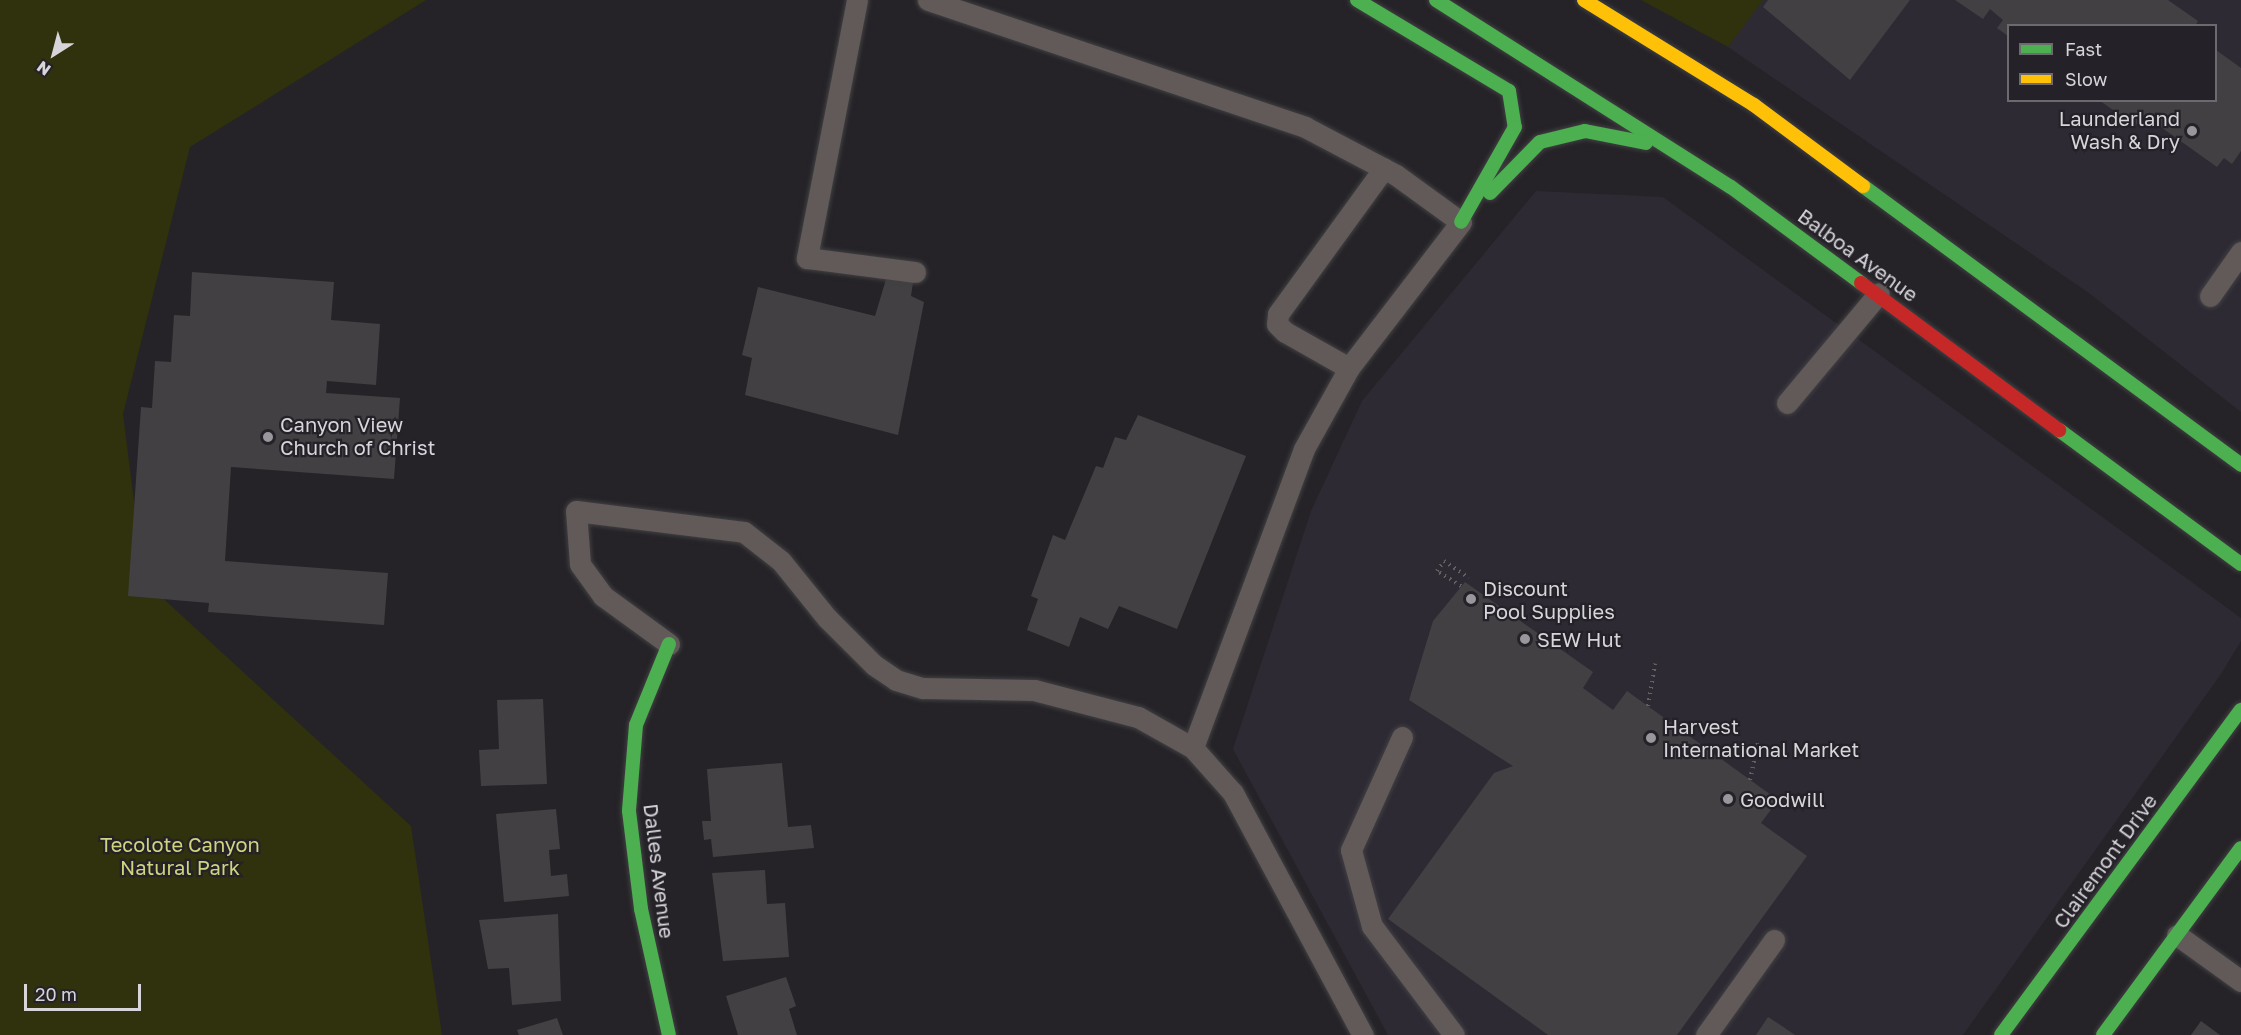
<!DOCTYPE html>
<style>
body{margin:0}
#map{position:relative;width:2241px;height:1035px;overflow:hidden;background:#252327;font-family:"Golos Text",sans-serif}
div>[style]{position:absolute}
[style*='--x']{left:calc(var(--x)*1px);top:calc(var(--y)*1px);width:calc(var(--w)*1px);rotate:calc(var(--a)*1deg)}
.built>*{inset:0;background:#2e2a34}
.green>*{inset:0;background:#30310d}
.building>*{inset:0;background:#424042}
.path>*{height:4px;margin-top:-2px;transform-origin:0;background:repeating-linear-gradient(90deg,#666262 0 1.5px,transparent 0 6px)}
.roads{filter:drop-shadow(0 0 2px #414043) drop-shadow(0 0 2px #414043)}
.lane>*{height:21px;margin:-10.5px;padding:0 10.5px;transform-origin:10.5px;border-radius:10.5px;background:#615a59}
.fast>*{height:14px;margin:-7px;padding:0 7px;transform-origin:7px;border-radius:7px;background:#4caf50}
.slow>*{height:14px;margin:-7px;padding:0 7px;transform-origin:7px;border-radius:7px;background:#ffc107}
.jam>*{height:14px;margin:-7px;padding:0 7px;transform-origin:7px;border-radius:7px;background:#c62828}
.dots>*{width:16px;height:16px;translate:-50% -50%;box-sizing:border-box;border:3px solid #242228;border-radius:50%}
span{translate:-50% -50%;white-space:nowrap;text-align:center;line-height:1.15;-webkit-text-stroke:4.5px #242228;paint-order:stroke}
.poi-label{font-size:20px;color:#d7d5d9}
.right{translate:-100% -50%;text-align:right}
.left{translate:0 -50%;text-align:left}
.street-label{font-size:20px;color:#d7d5d9}
.park-label{font-size:20px;color:#cfd47d}
.legend{position:absolute;left:2007px;top:24px;width:210px;height:78px;box-sizing:border-box;background:#242228;border:2px solid #6c6a6f;margin:0;padding:8px 10px;list-style:none;font-size:18px;color:#d7d5d9}
.legend li{display:flex;align-items:center;gap:12px;height:30px}
.legend b{width:30px;border:2px solid #6c6a6f}
.north{position:absolute;left:24px;top:24px;width:60px;height:60px;-webkit-text-stroke:4px #242228;paint-order:stroke;rotate:216deg;font-size:16px;font-weight:700;line-height:24px;text-align:center;color:#d7d5d9}
.north::after{content:'';display:block;margin:auto;width:21px;height:27px;background:#d7d5d9;clip-path:polygon(50% 0,100% 100%,50% 72%,0 100%)}
.scale{position:absolute;left:24px;top:984px;width:117px;height:27px;box-sizing:border-box;border:3px solid #d7d5d9;border-top:0;padding-left:8px;font-size:18px;line-height:21px;white-space:nowrap;color:#d7d5d9;-webkit-text-stroke:4px #242228;paint-order:stroke}
</style>
<div id="map">
<div class="built">
<div style="clip-path:polygon(evenodd,1751px 0,2241px 0,2241px 412px,2089px 293px,1728px 47px,1751px 0,2008px 26px,2216px 26px,2216px 100px,2008px 100px,2008px 26px)"></div>
<div style="clip-path:polygon(1536px 191px,1663px 197px,2241px 618px,2241px 641px,2221px 674px,1963px 1035px,1388px 1035px,1233px 749px,1311px 511px,1362px 401px)"></div>
</div>
<div class="green">
<div style="clip-path:polygon(0 0,426px 0,190px 147px,123px 414px,144px 581px,411px 826px,442px 1035px,0 1035px)"></div>
<div style="clip-path:polygon(1641px 0,1763px 0,1728px 47px)"></div>
</div>
<div class="building">
<div style="clip-path:polygon(1768px 0,1910px 0,1850px 80px,1763px 7px)"></div>
<div style="clip-path:polygon(1955px 0,2168px 0,2198px 21px,2195px 26px,2008px 26px,2008px 36px,1997px 28px,2003px 20px,1990px 9px,1983px 19px)"></div>
<div style="clip-path:polygon(2216px 50px,2241px 68px,2241px 151px,2232px 164px,2224px 158px,2217px 167px,2144px 115px,2135px 126px,2099px 100px,2216px 100px)"></div>
<div style="clip-path:polygon(192px 272px,334px 282px,331px 320px,380px 324px,376px 385px,327px 381px,326px 393px,400px 398px,394px 479px,231px 467px,225px 561px,388px 573px,384px 625px,208px 612px,209px 603px,128px 596px,141px 407px,152px 408px,155px 361px,171px 362px,174px 315px,190px 316px)"></div>
<div style="clip-path:polygon(887px 276px,913px 282px,911px 296px,924px 302px,898px 435px,745px 395px,752px 358px,742px 355px,758px 287px,875px 316px)"></div>
<div style="clip-path:polygon(1138px 415px,1246px 456px,1177px 629px,1119px 606px,1108px 629px,1080px 617px,1069px 647px,1027px 630px,1038px 599px,1031px 596px,1053px 535px,1065px 540px,1096px 466px,1103px 468px,1115px 437px,1126px 440px)"></div>
<div style="clip-path:polygon(1465px 582px,1593px 672px,1583px 688px,1613px 710px,1627px 691px,1778px 800px,1761px 823px,1807px 856px,1677px 1035px,1548px 1035px,1388px 919px,1494px 773px,1513px 766px,1409px 700px,1433px 621px)"></div>
<div style="clip-path:polygon(543px 699px,547px 784px,481px 786px,479px 750px,499px 749px,497px 700px)"></div>
<div style="clip-path:polygon(782px 763px,788px 827px,811px 825px,814px 848px,713px 857px,711px 839px,704px 840px,702px 821px,711px 821px,707px 769px)"></div>
<div style="clip-path:polygon(556px 809px,560px 849px,549px 850px,551px 876px,567px 874px,569px 896px,504px 902px,496px 814px)"></div>
<div style="clip-path:polygon(765px 870px,767px 904px,785px 903px,789px 957px,723px 961px,712px 873px)"></div>
<div style="clip-path:polygon(558px 914px,561px 1001px,512px 1005px,509px 968px,488px 969px,479px 920px)"></div>
<div style="clip-path:polygon(786px 977px,796px 1006px,789px 1009px,797px 1035px,738px 1035px,726px 996px)"></div>
<div style="clip-path:polygon(1768px 1017px,1782px 1026px,1795px 1035px,1756px 1035px)"></div>
<div style="clip-path:polygon(557px 1018px,563px 1035px,519px 1035px,517px 1030px)"></div>
<div style="clip-path:polygon(2201px 1021px,2220px 1035px,2191px 1035px)"></div>
</div>
<div class="path">
<div style="--x:1461;--y:586;--w:28;--a:-148"></div>
<div style="--x:1437;--y:571;--w:12;--a:-55"></div>
<div style="--x:1444;--y:561;--w:30;--a:34"></div>
<div style="--x:1648;--y:706;--w:43;--a:-80.5"></div>
<div style="--x:1750;--y:780;--w:40;--a:-78"></div>
</div>
<div class="roads">
<div class="lane">
<div style="--x:857;--y:0;--w:263;--a:101"></div>
<div style="--x:807;--y:258;--w:109;--a:7.4"></div>
<div style="--x:928;--y:0;--w:398;--a:18.6"></div>
<div style="--x:1305;--y:127;--w:103;--a:27.8"></div>
<div style="--x:1396;--y:175;--w:80;--a:35.9"></div>
<div style="--x:1461;--y:222;--w:184;--a:127.5"></div>
<div style="--x:1349;--y:368;--w:93;--a:119.1"></div>
<div style="--x:1304;--y:449;--w:319;--a:110.4"></div>
<div style="--x:1193;--y:748;--w:60;--a:48.4"></div>
<div style="--x:1233;--y:793;--w:275;--a:61.8"></div>
<div style="--x:2210;--y:296;--w:54;--a:-54.8"></div>
<div style="--x:1349;--y:368;--w:73;--a:-150.6"></div>
<div style="--x:1285;--y:332;--w:11;--a:-135"></div>
<div style="--x:1277;--y:324;--w:10;--a:-84"></div>
<div style="--x:1278;--y:314;--w:180;--a:-54"></div>
<div style="--x:1787;--y:403;--w:143;--a:-50.1"></div>
<div style="--x:669;--y:644;--w:82;--a:-144"></div>
<div style="--x:603;--y:596;--w:39;--a:-126"></div>
<div style="--x:580;--y:564;--w:53;--a:-94.3"></div>
<div style="--x:576;--y:511;--w:169;--a:7.1"></div>
<div style="--x:744;--y:532;--w:47;--a:38.1"></div>
<div style="--x:781;--y:561;--w:73;--a:51.1"></div>
<div style="--x:827;--y:618;--w:66;--a:45"></div>
<div style="--x:874;--y:665;--w:27;--a:34"></div>
<div style="--x:896;--y:680;--w:28;--a:17"></div>
<div style="--x:923;--y:688;--w:111;--a:1"></div>
<div style="--x:1034;--y:690;--w:107;--a:14.6"></div>
<div style="--x:1138;--y:717;--w:63;--a:29.4"></div>
<div style="--x:1402;--y:737;--w:124;--a:114.3"></div>
<div style="--x:1351;--y:850;--w:79;--a:74.6"></div>
<div style="--x:1372;--y:926;--w:136;--a:53"></div>
<div style="--x:2177;--y:935;--w:79;--a:35.7"></div>
<div style="--x:1706;--y:1035;--w:117;--a:-54.4"></div>
</div>
<div class="fast">
<div style="--x:1357;--y:0;--w:177;--a:30.9"></div>
<div style="--x:1509;--y:91;--w:36;--a:81"></div>
<div style="--x:1515;--y:127;--w:109;--a:119.6"></div>
<div style="--x:1436;--y:0;--w:349;--a:32.4"></div>
<div style="--x:1731;--y:187;--w:162;--a:36.4"></div>
<div style="--x:1863;--y:186;--w:470;--a:36.4"></div>
<div style="--x:1490;--y:193;--w:71;--a:-45.6"></div>
<div style="--x:1540;--y:142;--w:46;--a:-13.7"></div>
<div style="--x:1585;--y:131;--w:62;--a:11.1"></div>
<div style="--x:2059;--y:430;--w:226;--a:36.4"></div>
<div style="--x:669;--y:644;--w:87;--a:112.2"></div>
<div style="--x:636;--y:725;--w:86;--a:94.7"></div>
<div style="--x:629;--y:811;--w:99;--a:83"></div>
<div style="--x:641;--y:909;--w:129;--a:77.5"></div>
<div style="--x:2001;--y:1035;--w:404;--a:-53.6"></div>
<div style="--x:2103;--y:1035;--w:232;--a:-53.6"></div>
</div>
<div class="slow">
<div style="--x:1584;--y:0;--w:200;--a:31.7"></div>
<div style="--x:1754;--y:105;--w:136;--a:36.6"></div>
</div>
<div class="jam">
<div style="--x:1861;--y:283;--w:247;--a:36.6"></div>
</div>
</div>
<div class="dots">
<div style="left:2192px;top:131px;background:#99979b"></div>
<div style="left:268px;top:437px;background:#99979b"></div>
<div style="left:1471px;top:599px;background:#99979b"></div>
<div style="left:1525px;top:639px;background:#99979b"></div>
<div style="left:1651px;top:738px;background:#99979b"></div>
<div style="left:1728px;top:799px;background:#99979b"></div>
</div>
<div class="poi-label">
<span class="right" style="left:2180px;top:130px">Launderland<br>Wash &amp; Dry</span>
<span class="left" style="left:280px;top:436px">Canyon View<br>Church of Christ</span>
<span class="left" style="left:1483px;top:600px">Discount<br>Pool Supplies</span>
<span class="left" style="left:1537px;top:639px">SEW Hut</span>
<span class="left" style="left:1663px;top:738px">Harvest<br>International Market</span>
<span class="left" style="left:1740px;top:799px">Goodwill</span>
</div>
<div class="street-label">
<span style="left:1858px;top:255px;rotate:36deg">Balboa Avenue</span>
<span style="left:2105px;top:861px;rotate:-54deg">Clairemont Drive</span>
<span style="left:659px;top:871px;rotate:83deg">Dalles Avenue</span>
</div>
<div class="park-label">
<span style="left:180px;top:856px">Tecolote Canyon<br>Natural Park</span>
</div>
<ul class="legend">
<li><b style="height:8px;background:#4caf50"></b>Fast</li>
<li><b style="height:8px;background:#ffc107"></b>Slow</li>
</ul>
<div class="north">N</div>
<div class="scale">20 m</div>
</div>
